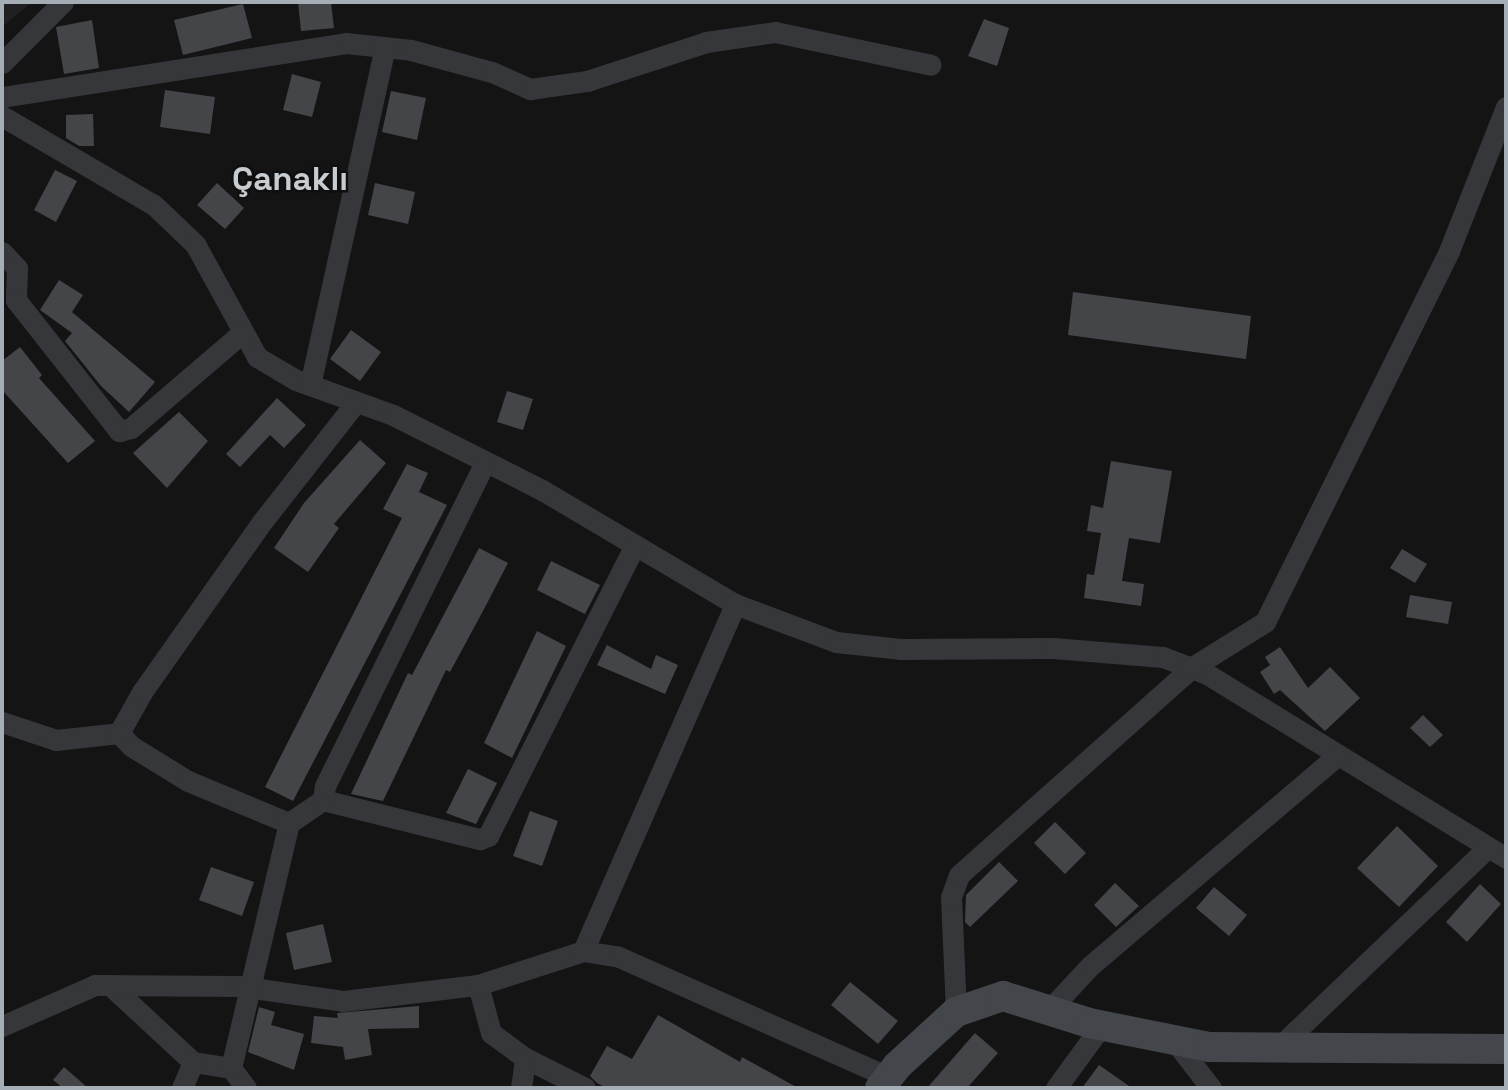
<!DOCTYPE html>
<meta charset="utf-8">
<style>
body{margin:0}
#map{position:relative;width:1508px;height:1090px;overflow:hidden;background:#141415;font-family:"Space Grotesk",sans-serif}
div>[style]{position:absolute}
[style*='--x']{left:calc(var(--x)*1px);top:calc(var(--y)*1px);width:calc(var(--w)*1px);rotate:calc(var(--a)*1deg)}
.built>*{inset:0;background:#202022}
.building>*{inset:0;background:#434548}
.street>*{height:21px;margin:-10.5px;padding:0 10.5px;transform-origin:10.5px;border-radius:10.5px;background:#35373a}
.secondary>*{height:30px;margin:-15px;padding:0 15px;transform-origin:15px;border-radius:15px;background:#43464a}
span{translate:-50% -50%;white-space:nowrap;text-align:center;line-height:1.15;-webkit-text-stroke:5px #0f0f10;paint-order:stroke}
.district-label{font-size:33px;color:#c7ccd1;font-weight:700}
.frame{position:absolute;inset:0;border:4px solid #a6aeb5;pointer-events:none}
</style>
<div id="map">
<div class="built">
<div style="clip-path:polygon(2px 2px,32px 2px,2px 27px)"></div>
</div>
<div class="building">
<div style="clip-path:polygon(298px 2px,331px 2px,334px 28px,301px 31px)"></div>
<div style="clip-path:polygon(243px 4px,252px 38px,183px 55px,174px 20px)"></div>
<div style="clip-path:polygon(984px 19px,1009px 28px,997px 66px,968px 56px)"></div>
<div style="clip-path:polygon(92px 20px,99px 68px,64px 74px,56px 27px)"></div>
<div style="clip-path:polygon(292px 74px,321px 82px,312px 117px,283px 110px)"></div>
<div style="clip-path:polygon(165px 90px,215px 97px,210px 134px,160px 127px)"></div>
<div style="clip-path:polygon(391px 91px,426px 98px,417px 140px,382px 132px)"></div>
<div style="clip-path:polygon(93px 114px,94px 146px,79px 146px,66px 138px,66px 115px)"></div>
<div style="clip-path:polygon(55px 170px,77px 181px,56px 222px,34px 210px)"></div>
<div style="clip-path:polygon(217px 183px,244px 208px,225px 229px,197px 205px)"></div>
<div style="clip-path:polygon(375px 183px,415px 192px,408px 224px,368px 215px)"></div>
<div style="clip-path:polygon(59px 280px,83px 295px,72px 312px,155px 382px,129px 412px,101px 386px,65px 341px,72px 333px,40px 310px)"></div>
<div style="clip-path:polygon(1073px 292px,1251px 316px,1246px 359px,1068px 335px)"></div>
<div style="clip-path:polygon(351px 330px,381px 352px,360px 381px,330px 359px)"></div>
<div style="clip-path:polygon(20px 347px,42px 375px,39px 378px,95px 441px,68px 463px,2px 390px,2px 361px)"></div>
<div style="clip-path:polygon(507px 391px,533px 399px,523px 430px,497px 422px)"></div>
<div style="clip-path:polygon(277px 398px,306px 425px,284px 448px,270px 435px,240px 467px,226px 454px)"></div>
<div style="clip-path:polygon(179px 412px,208px 441px,167px 488px,133px 453px)"></div>
<div style="clip-path:polygon(360px 440px,386px 463px,334px 524px,339px 528px,308px 572px,274px 548px,304px 503px)"></div>
<div style="clip-path:polygon(1111px 461px,1172px 471px,1160px 543px,1129px 538px,1122px 581px,1144px 584px,1141px 606px,1084px 598px,1087px 574px,1094px 575px,1101px 533px,1087px 531px,1091px 505px,1103px 508px)"></div>
<div style="clip-path:polygon(407px 464px,428px 473px,419px 492px,447px 505px,293px 801px,265px 787px,402px 518px,383px 509px)"></div>
<div style="clip-path:polygon(479px 548px,508px 563px,483px 611px,450px 672px,446px 670px,383px 801px,351px 794px,408px 673px,412px 675px)"></div>
<div style="clip-path:polygon(1402px 549px,1427px 564px,1415px 583px,1390px 568px)"></div>
<div style="clip-path:polygon(551px 561px,600px 585px,585px 614px,537px 590px)"></div>
<div style="clip-path:polygon(1410px 595px,1452px 602px,1448px 624px,1406px 617px)"></div>
<div style="clip-path:polygon(537px 631px,566px 646px,512px 758px,484px 743px)"></div>
<div style="clip-path:polygon(607px 645px,651px 669px,656px 655px,678px 665px,665px 694px,597px 665px)"></div>
<div style="clip-path:polygon(1280px 647px,1308px 688px,1330px 667px,1360px 698px,1325px 731px,1280px 690px,1274px 694px,1260px 672px,1270px 665px,1265px 657px)"></div>
<div style="clip-path:polygon(1423px 715px,1443px 735px,1430px 747px,1410px 728px)"></div>
<div style="clip-path:polygon(468px 769px,497px 783px,476px 824px,446px 813px)"></div>
<div style="clip-path:polygon(530px 811px,558px 821px,542px 866px,513px 856px)"></div>
<div style="clip-path:polygon(1055px 822px,1086px 853px,1065px 874px,1034px 843px)"></div>
<div style="clip-path:polygon(1397px 826px,1438px 866px,1399px 907px,1357px 868px)"></div>
<div style="clip-path:polygon(999px 862px,1018px 881px,970px 927px,965px 922px,966px 895px)"></div>
<div style="clip-path:polygon(211px 867px,254px 882px,242px 916px,199px 900px)"></div>
<div style="clip-path:polygon(1115px 883px,1139px 906px,1116px 927px,1094px 905px)"></div>
<div style="clip-path:polygon(1480px 884px,1501px 904px,1467px 942px,1446px 922px)"></div>
<div style="clip-path:polygon(1214px 887px,1247px 915px,1229px 936px,1196px 908px)"></div>
<div style="clip-path:polygon(323px 924px,332px 962px,294px 970px,286px 933px)"></div>
<div style="clip-path:polygon(850px 982px,898px 1021px,878px 1044px,831px 1005px)"></div>
<div style="clip-path:polygon(419px 1006px,419px 1028px,368px 1029px,372px 1055px,345px 1060px,343px 1047px,311px 1043px,314px 1016px,338px 1018px,337px 1013px)"></div>
<div style="clip-path:polygon(259px 1007px,275px 1012px,271px 1025px,304px 1034px,294px 1070px,248px 1052px)"></div>
<div style="clip-path:polygon(658px 1015px,740px 1062px,742px 1057px,798px 1088px,606px 1088px,597px 1083px,590px 1076px,607px 1046px,632px 1059px)"></div>
<div style="clip-path:polygon(975px 1033px,998px 1053px,967px 1088px,927px 1088px)"></div>
<div style="clip-path:polygon(1099px 1065px,1132px 1088px,1082px 1088px)"></div>
<div style="clip-path:polygon(64px 1067px,88px 1088px,63px 1088px,53px 1080px)"></div>
</div>
<div class="street">
<div style="--x:2;--y:63;--w:86;--a:-45"></div>
<div style="--x:2;--y:97;--w:348;--a:-8.9"></div>
<div style="--x:346;--y:43;--w:65;--a:6.1"></div>
<div style="--x:411;--y:50;--w:84;--a:15.2"></div>
<div style="--x:492;--y:72;--w:42;--a:24.1"></div>
<div style="--x:530;--y:89;--w:58;--a:-8"></div>
<div style="--x:587;--y:81;--w:125;--a:-18.1"></div>
<div style="--x:706;--y:42;--w:70;--a:-8.2"></div>
<div style="--x:775;--y:32;--w:159;--a:11.9"></div>
<div style="--x:2;--y:116;--w:176;--a:30.4"></div>
<div style="--x:154;--y:205;--w:57;--a:43.6"></div>
<div style="--x:195;--y:244;--w:129;--a:61.2"></div>
<div style="--x:257;--y:357;--w:45;--a:30.5"></div>
<div style="--x:296;--y:380;--w:103;--a:19.8"></div>
<div style="--x:393;--y:415;--w:167;--a:26.7"></div>
<div style="--x:542;--y:490;--w:224;--a:30.6"></div>
<div style="--x:735;--y:604;--w:108;--a:20.6"></div>
<div style="--x:836;--y:642;--w:64;--a:6.2"></div>
<div style="--x:900;--y:649;--w:153;--a:-0.4"></div>
<div style="--x:1053;--y:648;--w:110;--a:4.7"></div>
<div style="--x:1163;--y:657;--w:47;--a:21.1"></div>
<div style="--x:1207;--y:674;--w:351;--a:31.6"></div>
<div style="--x:2;--y:252;--w:22;--a:47"></div>
<div style="--x:17;--y:268;--w:32;--a:92"></div>
<div style="--x:16;--y:300;--w:167;--a:51.8"></div>
<div style="--x:119;--y:431;--w:12;--a:-14"></div>
<div style="--x:131;--y:428;--w:146;--a:-40.6"></div>
<div style="--x:310;--y:385;--w:346;--a:-77.5"></div>
<div style="--x:2;--y:722;--w:57;--a:18.4"></div>
<div style="--x:56;--y:740;--w:63;--a:-6.3"></div>
<div style="--x:119;--y:733;--w:47;--a:-60.7"></div>
<div style="--x:142;--y:692;--w:208;--a:-54.8"></div>
<div style="--x:262;--y:522;--w:152;--a:-51.9"></div>
<div style="--x:119;--y:733;--w:18;--a:47"></div>
<div style="--x:131;--y:746;--w:67;--a:31.6"></div>
<div style="--x:188;--y:781;--w:109;--a:22.6"></div>
<div style="--x:323;--y:800;--w:162;--a:14"></div>
<div style="--x:480;--y:839;--w:9;--a:-21"></div>
<div style="--x:488;--y:836;--w:326;--a:-63.2"></div>
<div style="--x:583;--y:951;--w:379;--a:-66.3"></div>
<div style="--x:110;--y:985;--w:113;--a:42.9"></div>
<div style="--x:193;--y:1062;--w:38;--a:9"></div>
<div style="--x:231;--y:1068;--w:25;--a:53"></div>
<div style="--x:478;--y:985;--w:50;--a:74.8"></div>
<div style="--x:491;--y:1033;--w:42;--a:36.3"></div>
<div style="--x:525;--y:1058;--w:67;--a:26.6"></div>
<div style="--x:1049;--y:1010;--w:60;--a:-47"></div>
<div style="--x:1090;--y:966;--w:326;--a:-40.4"></div>
<div style="--x:956;--y:1012;--w:115;--a:-92.5"></div>
<div style="--x:951;--y:897;--w:23;--a:-70"></div>
<div style="--x:959;--y:875;--w:311;--a:-41.7"></div>
<div style="--x:1191;--y:668;--w:87;--a:-31.9"></div>
<div style="--x:1265;--y:622;--w:414;--a:-63.6"></div>
<div style="--x:1449;--y:251;--w:155;--a:-68.4"></div>
<div style="--x:2;--y:1026;--w:102;--a:-23.8"></div>
<div style="--x:95;--y:985;--w:143;--a:0.4"></div>
<div style="--x:238;--y:986;--w:106;--a:8.1"></div>
<div style="--x:343;--y:1001;--w:136;--a:-6.8"></div>
<div style="--x:478;--y:985;--w:110;--a:-17.9"></div>
<div style="--x:583;--y:951;--w:36;--a:9"></div>
<div style="--x:619;--y:957;--w:295;--a:24"></div>
<div style="--x:1174;--y:1040;--w:61;--a:52.4"></div>
<div style="--x:1279;--y:1047;--w:289;--a:-43.7"></div>
<div style="--x:231;--y:1068;--w:252;--a:-76.7"></div>
<div style="--x:289;--y:823;--w:41;--a:-34.1"></div>
<div style="--x:323;--y:800;--w:14;--a:-82"></div>
<div style="--x:325;--y:786;--w:361;--a:-63.7"></div>
<div style="--x:182;--y:1088;--w:28;--a:-67"></div>
<div style="--x:521;--y:1088;--w:30;--a:-82"></div>
<div style="--x:1056;--y:1088;--w:78;--a:-53.9"></div>
</div>
<div class="secondary">
<div style="--x:880;--y:1088;--w:28;--a:-52"></div>
<div style="--x:897;--y:1066;--w:80;--a:-42.5"></div>
<div style="--x:956;--y:1012;--w:50;--a:-18.8"></div>
<div style="--x:1003;--y:996;--w:90;--a:17.4"></div>
<div style="--x:1089;--y:1023;--w:122;--a:11.3"></div>
<div style="--x:1209;--y:1047;--w:297;--a:0.4"></div>
</div>
<div class="district-label">
<span style="left:290px;top:180px">Çanaklı</span>
</div>
<div class="frame"></div>
</div>
